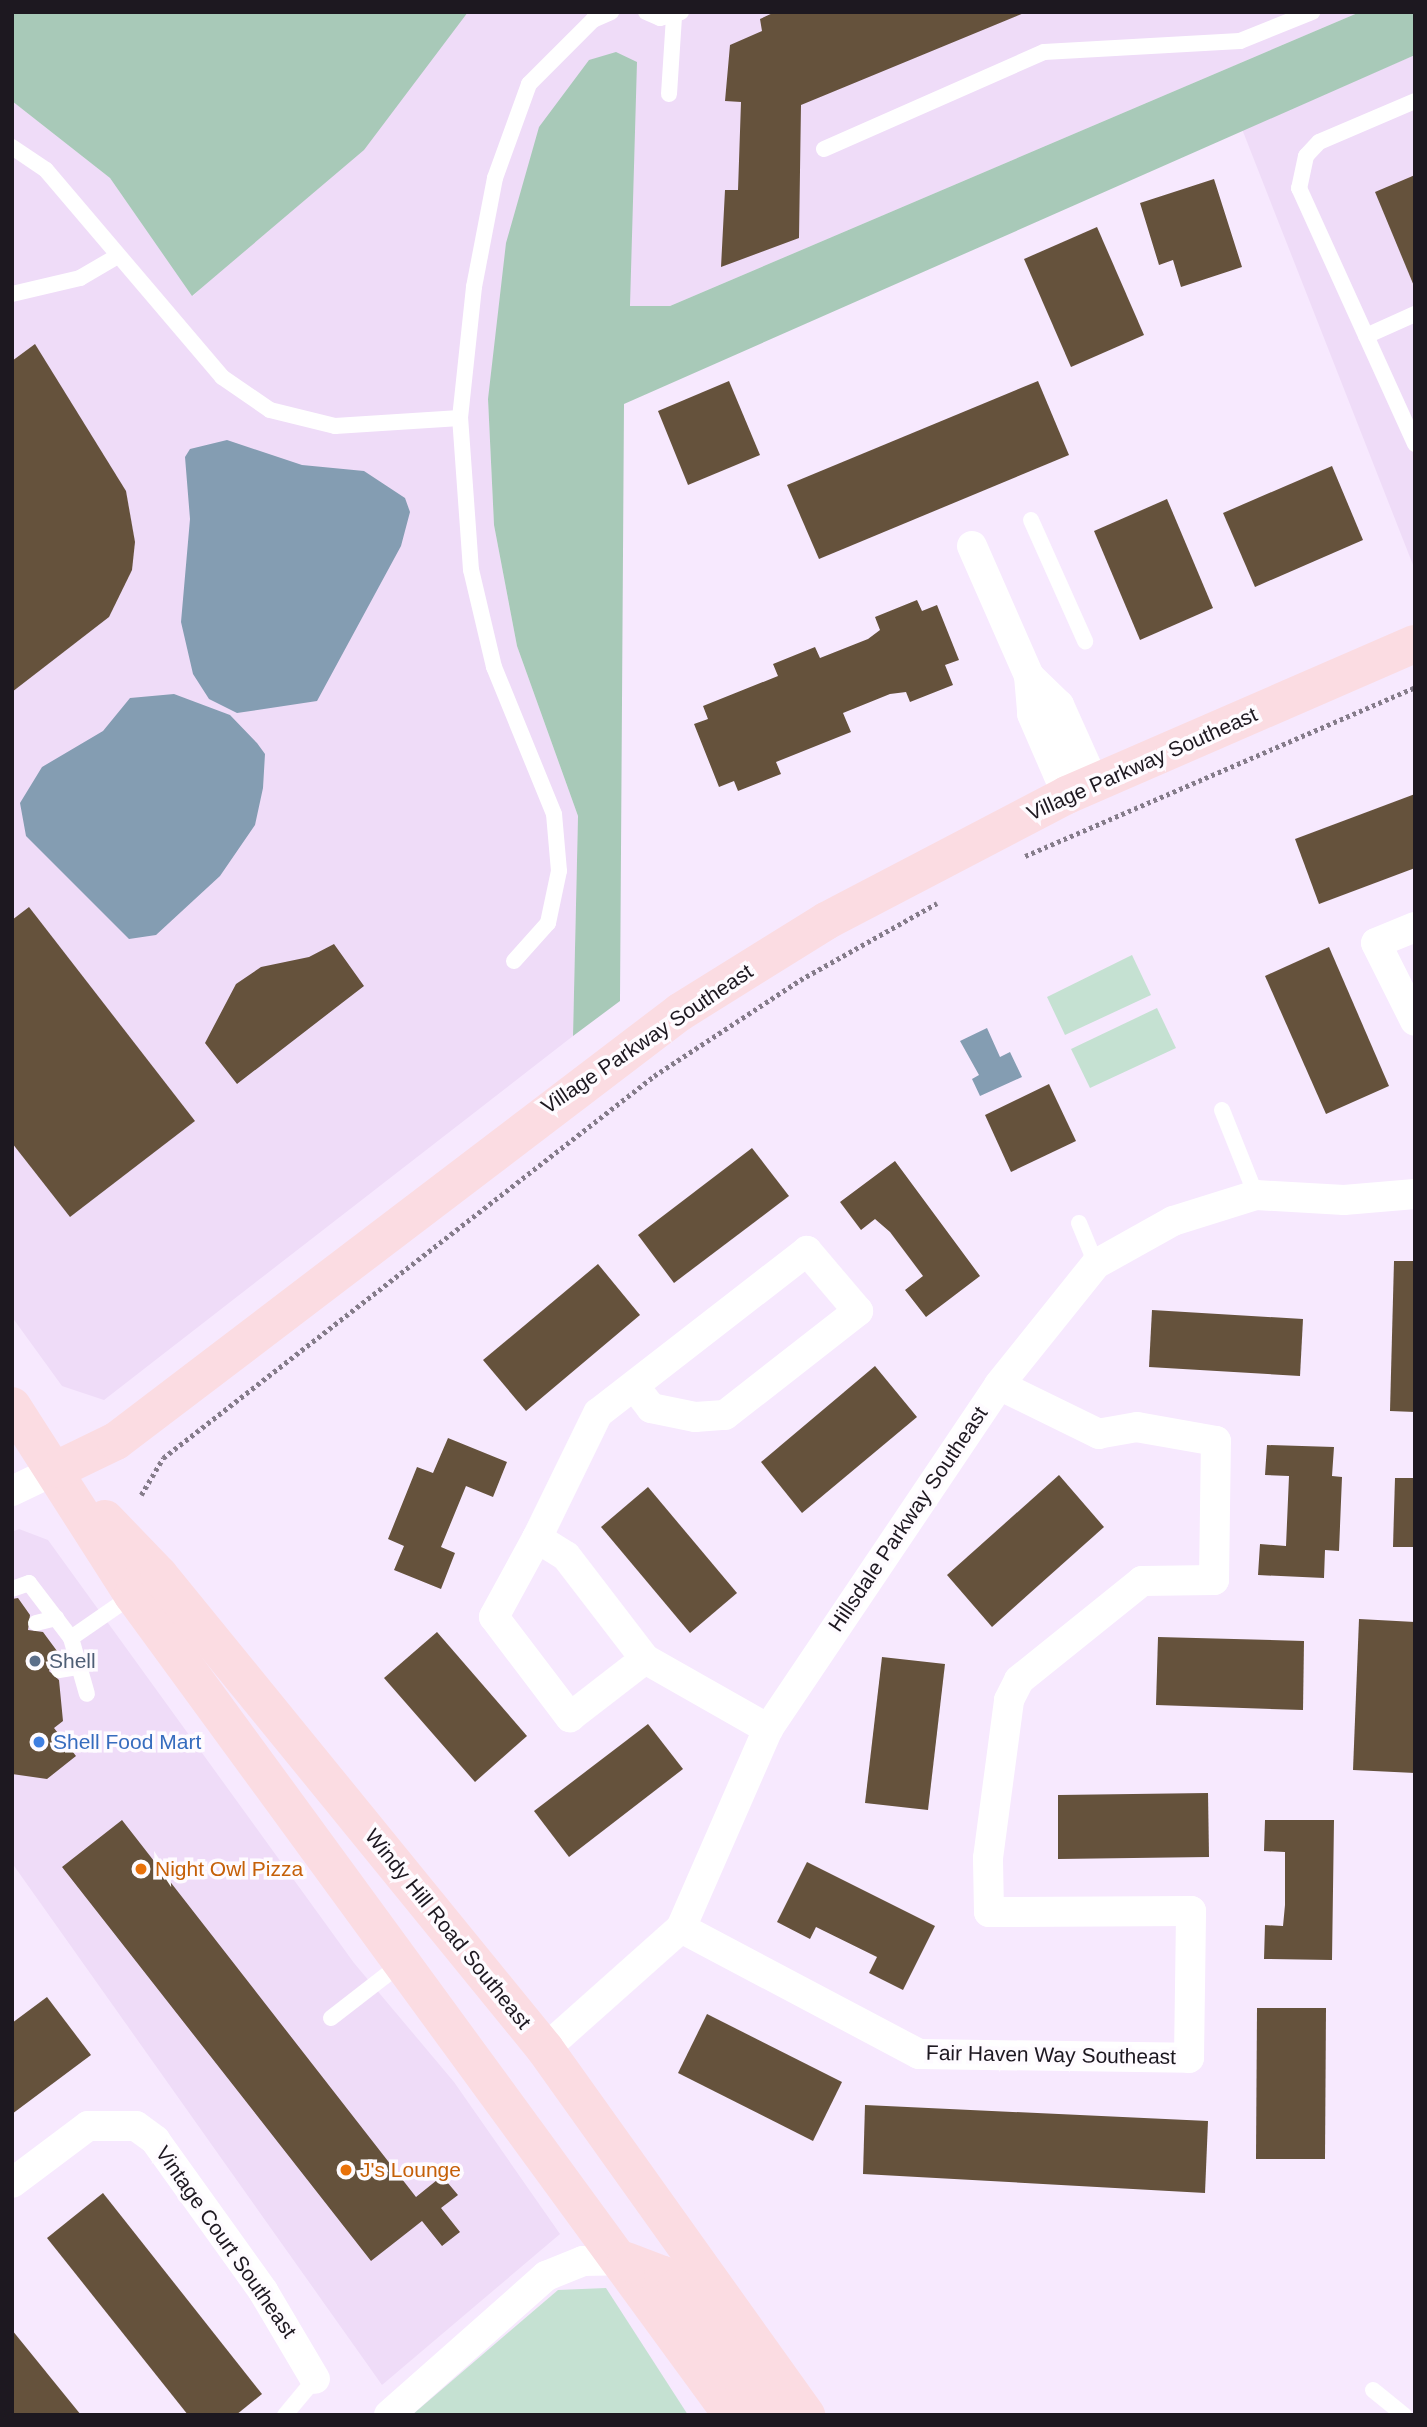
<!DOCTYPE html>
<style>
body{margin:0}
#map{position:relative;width:1427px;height:2427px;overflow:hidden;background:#f7e9fe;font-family:Arial,sans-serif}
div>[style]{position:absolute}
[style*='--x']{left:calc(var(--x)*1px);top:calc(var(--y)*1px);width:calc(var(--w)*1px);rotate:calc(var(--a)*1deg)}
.built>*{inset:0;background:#efdcf8}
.green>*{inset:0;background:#c5e1d2}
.forest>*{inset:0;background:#a8c9b8}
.water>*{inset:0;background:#849db2}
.building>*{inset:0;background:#65523c}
.path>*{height:4.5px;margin-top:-2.25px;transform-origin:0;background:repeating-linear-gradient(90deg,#857c8a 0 3.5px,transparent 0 7px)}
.lane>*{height:16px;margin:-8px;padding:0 8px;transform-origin:8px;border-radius:8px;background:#fff}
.street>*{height:30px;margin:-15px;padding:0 15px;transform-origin:15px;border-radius:15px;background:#fff}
.secondary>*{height:38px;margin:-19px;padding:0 19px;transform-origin:19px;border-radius:19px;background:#fbdce2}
.dots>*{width:19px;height:19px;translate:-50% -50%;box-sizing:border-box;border:4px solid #fefbff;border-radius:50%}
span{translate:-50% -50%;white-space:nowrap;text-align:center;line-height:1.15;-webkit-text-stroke:7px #fefbff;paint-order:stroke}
.street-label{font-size:21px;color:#1d1820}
.service-label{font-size:21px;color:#4e5e75}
.left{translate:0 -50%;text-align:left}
.shop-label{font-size:21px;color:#366cbe}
.food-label{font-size:21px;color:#c56008}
.frame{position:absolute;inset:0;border:14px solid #1d1820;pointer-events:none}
</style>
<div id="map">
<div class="built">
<div style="clip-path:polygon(468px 12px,1360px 12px,670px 306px,630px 307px,488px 399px,494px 525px,517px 646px,578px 816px,573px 1036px,104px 1400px,62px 1386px,12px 1317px,12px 101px,110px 178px,193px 296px)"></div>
<div style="clip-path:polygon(1415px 55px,1415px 570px,1242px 129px)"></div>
<div style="clip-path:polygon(19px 1529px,48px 1540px,354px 1963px,454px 2082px,560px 2234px,382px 2385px,12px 1863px,12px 1532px)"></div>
</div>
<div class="green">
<div style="clip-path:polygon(1132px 955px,1151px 995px,1065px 1035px,1047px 997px)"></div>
<div style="clip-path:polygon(1157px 1008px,1176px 1048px,1090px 1088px,1071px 1049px)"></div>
<div style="clip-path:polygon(606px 2288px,688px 2415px,412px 2415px,558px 2290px)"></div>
</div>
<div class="forest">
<div style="clip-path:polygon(12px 12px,468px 12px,364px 150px,192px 296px,110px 178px,12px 101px)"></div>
<div style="clip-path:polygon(1360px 12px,1415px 12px,1415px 55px,624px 404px,620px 1001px,573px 1036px,578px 816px,517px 646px,494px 525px,488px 399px,506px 243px,539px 127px,589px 60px,616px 52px,637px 62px,630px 306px,670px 306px)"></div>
</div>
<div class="water">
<div style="clip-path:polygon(227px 440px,302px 465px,364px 471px,405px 498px,410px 512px,401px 546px,317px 701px,237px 713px,209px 699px,193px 674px,181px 622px,190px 519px,185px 457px,190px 449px)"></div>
<div style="clip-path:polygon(174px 694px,230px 715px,257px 743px,265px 754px,263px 788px,255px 825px,220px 876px,156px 935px,129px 939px,26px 836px,20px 803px,42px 767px,103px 731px,130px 698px)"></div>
<div style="clip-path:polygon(987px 1028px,1000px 1057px,1010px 1052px,1022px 1077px,980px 1096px,972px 1079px,979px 1075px,960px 1041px)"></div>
</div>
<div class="building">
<div style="clip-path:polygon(775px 12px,1024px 13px,801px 105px,799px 238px,721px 267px,725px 190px,738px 190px,741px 102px,725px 101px,730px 45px,762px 31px,760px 19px)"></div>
<div style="clip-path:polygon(1415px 175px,1415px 286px,1414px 286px,1375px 192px)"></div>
<div style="clip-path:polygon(1214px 179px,1242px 267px,1181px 287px,1173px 260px,1159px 265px,1140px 203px)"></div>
<div style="clip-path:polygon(1097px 227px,1144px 335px,1071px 367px,1024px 259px)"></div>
<div style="clip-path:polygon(35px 344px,126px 491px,135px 542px,132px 570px,109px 617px,12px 692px,12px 361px)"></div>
<div style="clip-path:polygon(729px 381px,760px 455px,688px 485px,658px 411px)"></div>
<div style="clip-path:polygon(1038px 381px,1069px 455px,819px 559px,787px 485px)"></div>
<div style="clip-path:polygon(1332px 466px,1363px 540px,1255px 587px,1223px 513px)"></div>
<div style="clip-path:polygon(1167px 499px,1213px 608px,1140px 640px,1094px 531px)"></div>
<div style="clip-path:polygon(917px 600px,922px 611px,937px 605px,959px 660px,945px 665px,953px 685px,910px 702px,906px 692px,890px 694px,843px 713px,851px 732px,776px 762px,781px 774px,738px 791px,734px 781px,719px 787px,694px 724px,708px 719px,703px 706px,778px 676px,773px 664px,815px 647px,820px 658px,868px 639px,880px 630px,875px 617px)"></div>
<div style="clip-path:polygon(1415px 794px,1415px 868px,1319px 904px,1295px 839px)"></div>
<div style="clip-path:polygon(29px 907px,195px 1121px,70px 1217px,12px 1143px,12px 920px)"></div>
<div style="clip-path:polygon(334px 944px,364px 986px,237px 1084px,205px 1043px,236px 984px,261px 967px,309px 957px)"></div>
<div style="clip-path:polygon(1329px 947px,1389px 1086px,1326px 1114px,1265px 976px)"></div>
<div style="clip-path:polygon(1049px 1084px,1076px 1141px,1011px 1172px,985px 1115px)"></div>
<div style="clip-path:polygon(752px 1148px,789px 1196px,674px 1283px,638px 1235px)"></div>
<div style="clip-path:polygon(895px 1161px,980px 1276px,926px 1317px,905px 1290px,923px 1276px,890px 1232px,875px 1219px,861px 1230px,840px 1202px)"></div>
<div style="clip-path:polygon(1394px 1261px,1415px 1261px,1415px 1412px,1390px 1411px)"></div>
<div style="clip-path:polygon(598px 1264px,640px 1315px,526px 1411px,483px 1360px)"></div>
<div style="clip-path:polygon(1152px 1310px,1303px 1319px,1300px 1376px,1149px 1367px)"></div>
<div style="clip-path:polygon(875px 1366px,917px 1417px,802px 1513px,761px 1462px)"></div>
<div style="clip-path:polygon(448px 1438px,507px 1462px,493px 1497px,466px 1486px,441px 1547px,455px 1553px,441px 1589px,394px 1570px,404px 1546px,388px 1539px,417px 1467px,433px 1473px)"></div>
<div style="clip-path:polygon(1267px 1445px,1334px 1447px,1332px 1476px,1342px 1477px,1339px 1551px,1325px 1550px,1324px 1578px,1258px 1575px,1260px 1544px,1286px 1546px,1289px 1476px,1265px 1475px)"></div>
<div style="clip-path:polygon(1059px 1475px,1104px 1527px,992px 1627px,947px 1575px)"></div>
<div style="clip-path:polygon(1395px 1478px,1415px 1478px,1415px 1547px,1393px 1547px)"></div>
<div style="clip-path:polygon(648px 1487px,737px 1593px,690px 1633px,601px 1527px)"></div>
<div style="clip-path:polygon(18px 1598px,30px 1615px,28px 1630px,43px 1632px,57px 1651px,49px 1671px,59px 1680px,63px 1721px,54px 1728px,76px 1756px,47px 1779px,12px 1774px,12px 1599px)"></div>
<div style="clip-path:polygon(1359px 1619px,1415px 1622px,1415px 1773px,1353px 1770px)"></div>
<div style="clip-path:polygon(437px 1632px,527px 1736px,475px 1782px,384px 1678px)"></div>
<div style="clip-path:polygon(1158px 1637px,1304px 1641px,1303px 1710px,1156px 1705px)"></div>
<div style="clip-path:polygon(882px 1657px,945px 1664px,928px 1810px,865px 1803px)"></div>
<div style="clip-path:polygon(648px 1724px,683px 1769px,569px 1857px,534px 1811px)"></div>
<div style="clip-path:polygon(1208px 1793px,1209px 1857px,1058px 1859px,1058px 1795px)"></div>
<div style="clip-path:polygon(122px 1820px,416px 2197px,442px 2176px,458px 2195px,441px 2208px,460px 2232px,442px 2246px,422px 2221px,371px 2261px,62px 1867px)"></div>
<div style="clip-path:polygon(1265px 1820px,1334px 1820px,1332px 1960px,1264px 1959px,1265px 1925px,1283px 1926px,1285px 1905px,1285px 1852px,1264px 1851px)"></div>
<div style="clip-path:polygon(807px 1862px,935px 1926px,903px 1990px,869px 1973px,877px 1957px,816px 1927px,810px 1939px,777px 1922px)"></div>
<div style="clip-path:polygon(47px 1997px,91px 2055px,12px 2114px,12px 2023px)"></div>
<div style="clip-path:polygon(1257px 2008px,1326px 2008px,1325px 2159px,1256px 2159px)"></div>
<div style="clip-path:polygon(707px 2014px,842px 2082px,813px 2141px,678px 2073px)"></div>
<div style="clip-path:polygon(865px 2105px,1208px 2121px,1205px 2193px,863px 2174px)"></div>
<div style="clip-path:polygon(103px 2193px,262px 2394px,236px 2415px,188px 2415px,47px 2238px)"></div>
<div style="clip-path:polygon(12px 2330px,81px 2415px,12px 2415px)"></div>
</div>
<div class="path">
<div style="--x:1025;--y:856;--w:425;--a:-23.4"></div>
<div style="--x:141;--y:1495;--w:43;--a:-59.3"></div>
<div style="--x:163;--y:1458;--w:622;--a:-37.88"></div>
<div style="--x:654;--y:1076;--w:175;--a:-33.3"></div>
<div style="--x:800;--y:980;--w:157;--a:-29.3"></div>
</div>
<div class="lane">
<div style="--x:646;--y:12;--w:15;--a:23"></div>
<div style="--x:660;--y:18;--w:22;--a:-16"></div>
<div style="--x:669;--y:94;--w:77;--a:-86.3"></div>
<div style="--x:1415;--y:101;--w:104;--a:156.9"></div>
<div style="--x:1319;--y:142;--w:19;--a:133"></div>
<div style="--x:1306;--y:156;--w:33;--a:102"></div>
<div style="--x:1299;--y:188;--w:281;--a:65.6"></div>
<div style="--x:12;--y:147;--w:41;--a:34.1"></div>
<div style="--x:46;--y:170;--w:272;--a:49.6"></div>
<div style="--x:222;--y:377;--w:58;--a:34.5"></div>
<div style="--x:270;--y:410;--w:67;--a:13.8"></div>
<div style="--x:335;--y:426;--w:125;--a:-3.7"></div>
<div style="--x:824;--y:149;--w:240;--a:-23.8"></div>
<div style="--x:1044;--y:52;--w:196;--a:-3.2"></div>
<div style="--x:1240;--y:41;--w:78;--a:-21.9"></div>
<div style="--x:12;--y:294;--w:70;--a:-13.2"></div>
<div style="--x:80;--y:278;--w:42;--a:-30.3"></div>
<div style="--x:1366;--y:336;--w:54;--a:-24.2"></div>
<div style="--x:1031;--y:520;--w:133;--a:65.9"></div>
<div style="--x:514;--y:961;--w:51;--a:-48.2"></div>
<div style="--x:548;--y:923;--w:53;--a:-78.1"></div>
<div style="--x:559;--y:871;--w:57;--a:-95"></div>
<div style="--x:554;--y:814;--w:159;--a:-112.2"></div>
<div style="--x:494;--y:667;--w:100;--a:-103.3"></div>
<div style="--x:471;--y:570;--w:152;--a:-94.1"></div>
<div style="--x:460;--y:418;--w:132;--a:-83.9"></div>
<div style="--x:474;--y:287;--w:111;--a:-79.1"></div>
<div style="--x:495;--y:178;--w:100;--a:-70.1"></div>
<div style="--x:529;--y:84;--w:91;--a:-45"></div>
<div style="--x:593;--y:20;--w:20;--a:-24"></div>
<div style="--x:1222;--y:1110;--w:92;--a:68.2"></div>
<div style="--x:1079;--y:1223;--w:44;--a:67.5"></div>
<div style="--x:12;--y:1589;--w:18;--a:-19"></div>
<div style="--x:29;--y:1583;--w:69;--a:52.6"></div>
<div style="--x:71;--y:1638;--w:58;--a:74.1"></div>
<div style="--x:36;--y:1623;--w:21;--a:-14"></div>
<div style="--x:71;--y:1638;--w:75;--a:-34.7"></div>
<div style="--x:59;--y:1670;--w:20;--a:-9"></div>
<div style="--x:331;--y:2018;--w:90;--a:-37.8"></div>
<div style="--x:1373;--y:2390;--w:40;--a:39"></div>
<div style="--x:285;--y:2415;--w:47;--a:-50.2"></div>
</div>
<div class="street">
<div style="--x:972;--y:546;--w:142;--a:66.3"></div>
<div style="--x:1029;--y:676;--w:38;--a:85"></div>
<div style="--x:1032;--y:714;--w:88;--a:66.6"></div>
<div style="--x:1029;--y:676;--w:42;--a:44"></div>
<div style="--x:1059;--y:705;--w:88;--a:65.8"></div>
<div style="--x:1415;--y:927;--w:42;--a:157.7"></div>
<div style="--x:1376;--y:943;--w:87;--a:63.4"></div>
<div style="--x:634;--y:1386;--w:28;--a:52"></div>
<div style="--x:651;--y:1408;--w:45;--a:11.6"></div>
<div style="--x:695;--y:1417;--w:30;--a:-4"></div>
<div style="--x:725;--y:1415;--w:169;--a:-38"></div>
<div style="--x:858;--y:1311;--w:79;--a:-130.4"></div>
<div style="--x:807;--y:1251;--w:264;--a:142.2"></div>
<div style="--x:598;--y:1413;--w:139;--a:116"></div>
<div style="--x:537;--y:1538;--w:34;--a:32"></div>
<div style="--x:566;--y:1556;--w:130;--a:52.5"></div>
<div style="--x:645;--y:1659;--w:142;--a:29.6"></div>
<div style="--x:12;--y:1491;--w:51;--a:-25.6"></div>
<div style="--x:537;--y:1538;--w:90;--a:118.6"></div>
<div style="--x:494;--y:1617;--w:126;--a:52.8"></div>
<div style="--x:570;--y:1717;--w:95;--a:-37.7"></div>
<div style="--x:681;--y:1928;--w:269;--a:27.9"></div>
<div style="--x:919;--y:2054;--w:270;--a:0.8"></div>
<div style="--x:1189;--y:2058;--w:147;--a:-89.2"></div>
<div style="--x:1191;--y:1911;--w:202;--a:179.7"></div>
<div style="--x:989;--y:1912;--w:54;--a:-91.1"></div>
<div style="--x:988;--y:1858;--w:159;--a:-82.4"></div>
<div style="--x:1009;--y:1700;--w:22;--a:-63"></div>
<div style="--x:1019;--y:1680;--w:158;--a:-38.8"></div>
<div style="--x:1142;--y:1581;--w:72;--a:-0.8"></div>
<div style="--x:1214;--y:1580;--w:139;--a:-89.2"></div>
<div style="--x:1216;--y:1441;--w:80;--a:-170"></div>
<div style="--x:1137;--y:1427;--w:39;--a:170"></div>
<div style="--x:1099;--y:1434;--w:111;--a:-153.9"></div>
<div style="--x:545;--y:2049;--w:182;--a:-41.7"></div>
<div style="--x:681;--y:1928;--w:217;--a:-66.4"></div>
<div style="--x:768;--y:1729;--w:414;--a:-56.1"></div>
<div style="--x:999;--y:1385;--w:155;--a:-51.3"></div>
<div style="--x:1096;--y:1264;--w:88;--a:-29.2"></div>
<div style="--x:1173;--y:1221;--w:87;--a:-17.4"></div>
<div style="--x:1256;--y:1195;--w:88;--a:3.3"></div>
<div style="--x:1344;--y:1200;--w:71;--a:-4.8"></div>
<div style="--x:12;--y:2183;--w:95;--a:-36.9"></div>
<div style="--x:88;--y:2126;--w:48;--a:0"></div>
<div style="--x:136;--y:2126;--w:24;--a:36"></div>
<div style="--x:155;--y:2140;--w:186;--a:54.4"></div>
<div style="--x:263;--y:2291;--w:102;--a:59.4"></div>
<div style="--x:389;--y:2415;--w:210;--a:-41.5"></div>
<div style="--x:546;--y:2276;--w:40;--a:-22"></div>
<div style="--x:583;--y:2261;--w:39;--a:-1"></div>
</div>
<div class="secondary">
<div style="--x:12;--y:1406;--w:224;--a:57.4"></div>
<div style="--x:133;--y:1595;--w:1015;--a:53.85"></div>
<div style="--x:58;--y:1469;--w:64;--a:-25.8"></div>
<div style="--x:116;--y:1441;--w:709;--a:-37.26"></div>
<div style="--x:680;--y:1012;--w:172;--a:-31.9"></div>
<div style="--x:826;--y:921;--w:272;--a:-27.6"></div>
<div style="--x:1067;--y:795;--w:379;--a:-23.5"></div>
<div style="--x:105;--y:1519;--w:78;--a:46"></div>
<div style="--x:159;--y:1575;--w:611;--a:50.84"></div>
<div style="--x:545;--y:2049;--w:450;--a:54.5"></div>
<div style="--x:626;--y:2261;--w:40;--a:21"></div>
<div style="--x:663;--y:2275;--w:18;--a:45"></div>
<div style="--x:676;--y:2288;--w:157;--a:53.8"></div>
</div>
<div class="dots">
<div style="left:35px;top:1661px;background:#5c6f8a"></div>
<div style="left:39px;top:1742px;background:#3f7fe0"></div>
<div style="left:141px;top:1869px;background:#e8710a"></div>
<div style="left:346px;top:2170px;background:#e8710a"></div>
</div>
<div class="street-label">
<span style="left:1142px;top:764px;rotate:-24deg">Village Parkway Southeast</span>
<span style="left:647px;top:1039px;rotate:-34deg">Village Parkway Southeast</span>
<span style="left:908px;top:1519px;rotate:-56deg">Hillsdale Parkway Southeast</span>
<span style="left:448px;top:1929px;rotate:51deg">Windy Hill Road Southeast</span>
<span style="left:1051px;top:2055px;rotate:1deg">Fair Haven Way Southeast</span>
<span style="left:226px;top:2242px;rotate:55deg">Vintage Court Southeast</span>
</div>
<div class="service-label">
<span class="left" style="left:49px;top:1661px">Shell</span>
</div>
<div class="shop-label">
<span class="left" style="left:53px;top:1742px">Shell Food Mart</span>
</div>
<div class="food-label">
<span class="left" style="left:155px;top:1869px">Night Owl Pizza</span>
<span class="left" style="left:360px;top:2170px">J's Lounge</span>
</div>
<div class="frame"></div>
</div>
